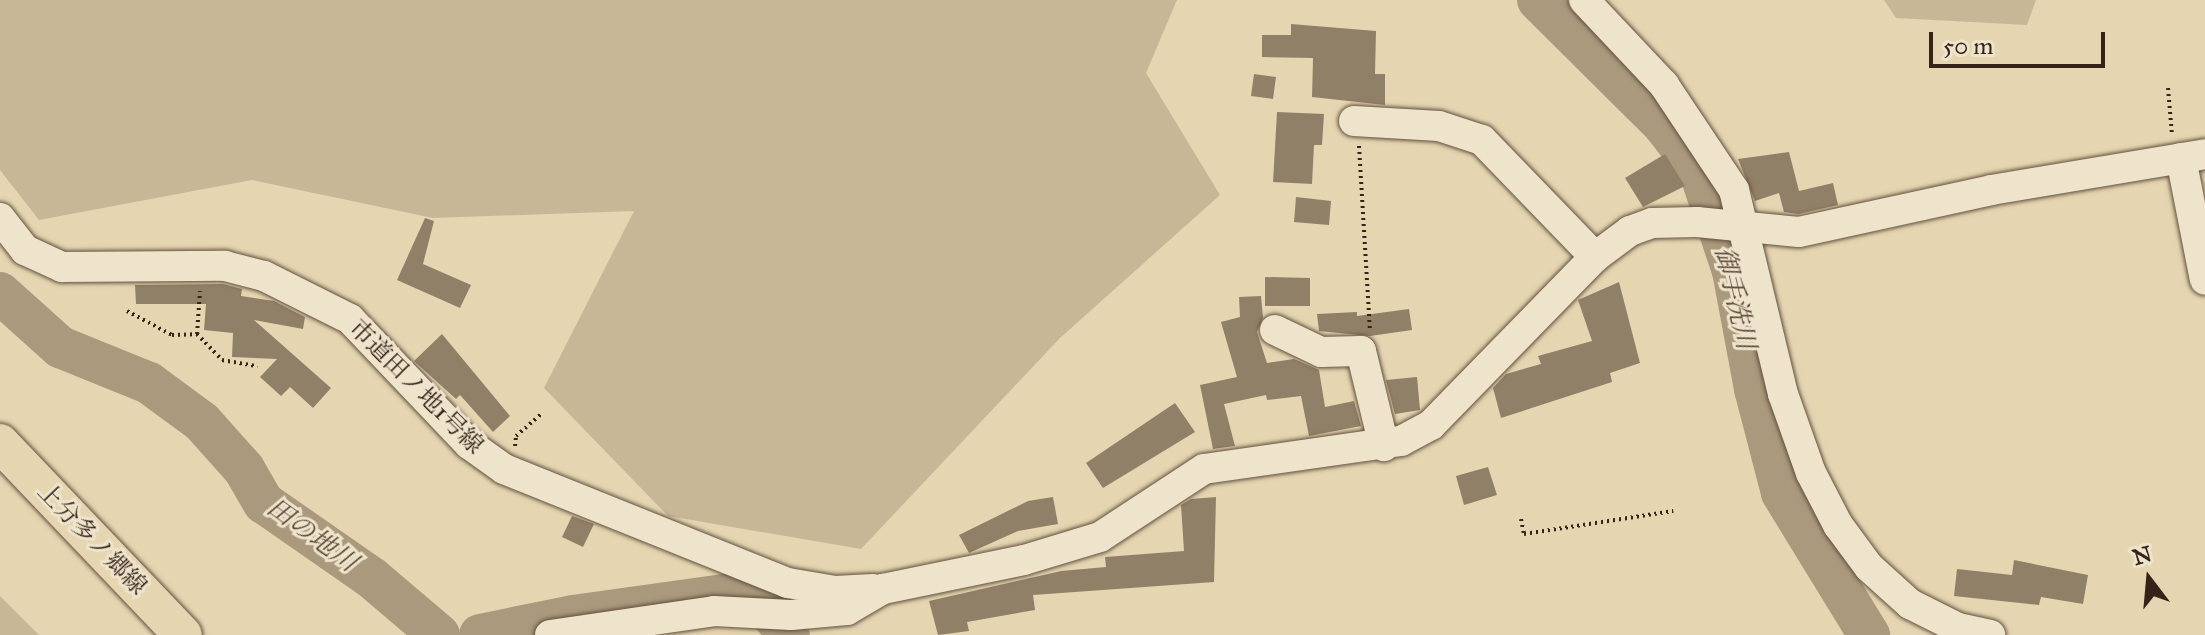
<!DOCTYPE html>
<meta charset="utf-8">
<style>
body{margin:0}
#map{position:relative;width:2205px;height:635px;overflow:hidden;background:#e5d6b1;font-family:"IM FELL Great Primer","Noto Serif JP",serif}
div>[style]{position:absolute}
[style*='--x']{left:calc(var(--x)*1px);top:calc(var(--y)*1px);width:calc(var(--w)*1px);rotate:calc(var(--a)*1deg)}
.green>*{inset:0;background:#c7b797}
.river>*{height:42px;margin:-21px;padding:0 21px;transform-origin:21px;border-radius:21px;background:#aa997d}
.building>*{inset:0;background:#918068}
.path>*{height:4px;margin-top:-2px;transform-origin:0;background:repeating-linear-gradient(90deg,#362218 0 2px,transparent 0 6px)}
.roads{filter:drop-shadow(0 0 2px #624f3e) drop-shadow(0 0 2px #624f3e)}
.minor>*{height:30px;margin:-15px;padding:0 15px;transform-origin:15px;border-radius:15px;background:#eee4cc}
.major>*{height:38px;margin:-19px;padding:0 19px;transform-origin:19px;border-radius:19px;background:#e5d6b1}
span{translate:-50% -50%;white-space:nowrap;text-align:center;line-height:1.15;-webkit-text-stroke:6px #eee4cc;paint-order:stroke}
.street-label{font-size:24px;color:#362218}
.water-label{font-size:26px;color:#594636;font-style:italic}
.north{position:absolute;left:2109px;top:539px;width:80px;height:80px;-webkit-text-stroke:6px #eee4cc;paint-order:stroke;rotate:344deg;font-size:22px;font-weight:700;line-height:32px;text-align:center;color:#362218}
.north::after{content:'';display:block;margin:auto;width:28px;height:36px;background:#362218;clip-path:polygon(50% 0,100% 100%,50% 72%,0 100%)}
.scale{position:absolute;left:1929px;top:32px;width:176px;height:36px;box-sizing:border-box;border:4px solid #362218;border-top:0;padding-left:10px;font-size:24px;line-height:28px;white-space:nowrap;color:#362218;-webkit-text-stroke:6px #eee4cc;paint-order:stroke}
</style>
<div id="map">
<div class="green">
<div style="clip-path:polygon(0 0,1177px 0,1146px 73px,1220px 195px,1060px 338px,861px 549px,668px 516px,544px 388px,634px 211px,433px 218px,252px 180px,39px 220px,0 170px)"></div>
<div style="clip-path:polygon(1884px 0,2036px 0,2027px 25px,1896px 18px)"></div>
<div style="clip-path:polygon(0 596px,39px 635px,0 635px)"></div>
</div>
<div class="river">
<div style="--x:1538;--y:0;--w:175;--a:44.8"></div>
<div style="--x:1662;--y:123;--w:62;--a:52.2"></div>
<div style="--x:1700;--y:172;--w:104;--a:71.6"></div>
<div style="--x:1733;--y:271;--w:120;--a:79.4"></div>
<div style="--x:1755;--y:389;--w:107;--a:75.4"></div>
<div style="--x:1782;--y:493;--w:167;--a:58.5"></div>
<div style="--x:0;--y:293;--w:81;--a:42"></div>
<div style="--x:60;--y:347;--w:96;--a:22"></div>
<div style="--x:149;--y:383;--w:66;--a:36.3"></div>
<div style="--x:202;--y:422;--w:63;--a:48.2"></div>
<div style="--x:244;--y:469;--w:39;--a:60"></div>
<div style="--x:264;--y:503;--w:131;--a:34.8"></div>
<div style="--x:372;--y:578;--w:88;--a:40.4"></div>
<div style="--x:480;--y:635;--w:95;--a:-11.5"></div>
<div style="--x:573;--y:616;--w:152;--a:-7.9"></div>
<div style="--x:724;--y:595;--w:38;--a:11"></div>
<div style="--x:761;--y:602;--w:43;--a:49.7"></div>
</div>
<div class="building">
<div style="clip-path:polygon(1291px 24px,1376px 31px,1375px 74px,1385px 74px,1385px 105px,1312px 97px,1313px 58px,1262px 57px,1262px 35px,1291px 35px)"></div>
<div style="clip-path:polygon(1254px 74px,1276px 77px,1273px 99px,1251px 96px)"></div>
<div style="clip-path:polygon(1277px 112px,1324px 114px,1322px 145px,1314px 145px,1312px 184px,1273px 182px)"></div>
<div style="clip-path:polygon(1789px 152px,1799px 191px,1833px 183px,1838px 205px,1798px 214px,1784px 212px,1779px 193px,1755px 201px,1738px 159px)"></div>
<div style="clip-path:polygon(1665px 154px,1685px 186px,1643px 207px,1625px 178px)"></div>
<div style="clip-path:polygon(1296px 197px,1331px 201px,1329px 225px,1294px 222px)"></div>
<div style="clip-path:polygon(425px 218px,434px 221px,423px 264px,471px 285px,460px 308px,397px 280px)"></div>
<div style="clip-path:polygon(1265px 277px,1310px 278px,1310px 306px,1265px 306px)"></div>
<div style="clip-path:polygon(1619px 282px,1640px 363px,1610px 373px,1612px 382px,1501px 418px,1493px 388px,1506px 374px,1541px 364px,1538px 356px,1592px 341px,1578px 300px)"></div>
<div style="clip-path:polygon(223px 284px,242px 289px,241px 296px,274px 301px,305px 317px,303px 329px,254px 320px,331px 388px,313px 408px,290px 387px,281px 396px,260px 377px,277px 359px,232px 357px,233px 333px,204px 330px,206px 304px,136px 304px,135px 285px)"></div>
<div style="clip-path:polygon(1261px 296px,1263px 318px,1257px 332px,1267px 363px,1294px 359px,1319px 370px,1325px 407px,1354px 401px,1361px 426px,1309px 436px,1301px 396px,1267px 400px,1266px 395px,1224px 404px,1235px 446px,1213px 449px,1200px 385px,1237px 377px,1221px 322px,1240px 317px,1239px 297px)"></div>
<div style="clip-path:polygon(1409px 309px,1412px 330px,1370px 336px,1319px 331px,1317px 314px,1357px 312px,1357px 316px)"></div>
<div style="clip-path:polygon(442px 334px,510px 416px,493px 432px,460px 395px,456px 399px,414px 361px)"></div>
<div style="clip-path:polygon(1417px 377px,1420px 410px,1395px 414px,1386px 380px)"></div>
<div style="clip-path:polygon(1175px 403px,1195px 432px,1103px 488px,1086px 463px)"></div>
<div style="clip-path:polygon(1488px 467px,1497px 495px,1464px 505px,1456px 476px)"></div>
<div style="clip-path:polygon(1053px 497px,1058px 524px,1018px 531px,969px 553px,959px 535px,1028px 501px)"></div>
<div style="clip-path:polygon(1216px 497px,1214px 582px,1033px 595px,1035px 610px,967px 622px,969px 631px,938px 635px,929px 601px,1061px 571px,1106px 567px,1105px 557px,1184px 551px,1181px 505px,1191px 499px)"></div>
<div style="clip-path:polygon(572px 516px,594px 524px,583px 547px,562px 537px)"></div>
<div style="clip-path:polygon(2014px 560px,2088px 575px,2083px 604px,2041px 597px,2039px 605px,1954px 596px,1957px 569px,2012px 575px)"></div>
</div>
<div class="path">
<div style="--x:2168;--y:88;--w:47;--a:85.1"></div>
<div style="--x:1359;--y:146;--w:183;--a:86.6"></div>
<div style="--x:127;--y:311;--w:51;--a:28.1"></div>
<div style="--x:172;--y:335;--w:25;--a:-2"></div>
<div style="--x:197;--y:334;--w:36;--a:46"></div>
<div style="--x:222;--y:360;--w:36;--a:10"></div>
<div style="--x:197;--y:334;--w:43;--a:-86"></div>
<div style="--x:515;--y:446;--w:10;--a:-84"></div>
<div style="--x:516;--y:436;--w:33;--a:-41"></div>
<div style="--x:1521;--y:519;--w:15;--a:79"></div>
<div style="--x:1524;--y:534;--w:151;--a:-8.8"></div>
</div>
<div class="roads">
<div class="minor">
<div style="--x:1584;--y:0;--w:117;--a:46.7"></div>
<div style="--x:1664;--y:85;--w:126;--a:56.3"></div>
<div style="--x:1734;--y:190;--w:210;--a:76.5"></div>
<div style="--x:1783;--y:394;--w:84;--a:70.5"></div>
<div style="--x:1811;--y:473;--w:59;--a:62.6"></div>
<div style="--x:1838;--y:525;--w:52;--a:53.6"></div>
<div style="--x:1869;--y:567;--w:55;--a:42.1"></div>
<div style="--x:1910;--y:604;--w:54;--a:26.6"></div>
<div style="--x:1958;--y:628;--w:33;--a:12"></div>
<div style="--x:1354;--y:121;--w:85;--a:3.4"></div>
<div style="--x:1439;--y:126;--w:45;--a:18"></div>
<div style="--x:1482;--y:140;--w:163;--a:46"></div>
<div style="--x:2181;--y:158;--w:124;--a:78.9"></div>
<div style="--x:0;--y:218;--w:41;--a:52"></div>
<div style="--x:25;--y:250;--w:41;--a:24.7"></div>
<div style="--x:62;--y:267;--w:163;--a:-0.4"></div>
<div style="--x:225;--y:266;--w:40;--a:14.4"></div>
<div style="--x:264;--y:276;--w:96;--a:26.6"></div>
<div style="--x:350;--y:319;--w:173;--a:46.4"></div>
<div style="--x:469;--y:444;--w:43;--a:35.5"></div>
<div style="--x:504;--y:469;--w:306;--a:21.9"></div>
<div style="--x:788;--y:583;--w:48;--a:9.7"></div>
<div style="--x:835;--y:591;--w:38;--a:-3"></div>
<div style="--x:1275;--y:330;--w:51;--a:25.6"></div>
<div style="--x:1321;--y:352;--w:40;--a:-1.4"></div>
<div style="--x:1361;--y:351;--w:98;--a:76.4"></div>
<div style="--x:550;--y:635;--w:166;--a:-8.3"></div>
<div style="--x:714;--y:611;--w:77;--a:3"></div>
<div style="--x:791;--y:615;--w:56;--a:-5.1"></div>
<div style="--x:847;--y:610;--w:42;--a:-30.3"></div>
<div style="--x:883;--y:589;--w:144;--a:-11.6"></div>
<div style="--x:1024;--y:560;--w:79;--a:-16.8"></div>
<div style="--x:1100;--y:537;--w:124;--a:-33.2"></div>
<div style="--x:1204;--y:469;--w:199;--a:-8.1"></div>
<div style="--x:1401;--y:441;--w:34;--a:-28"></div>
<div style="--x:1431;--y:425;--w:235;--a:-45.7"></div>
<div style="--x:1595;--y:257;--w:44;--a:-36.6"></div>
<div style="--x:1630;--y:231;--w:23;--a:-20"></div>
<div style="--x:1652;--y:223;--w:45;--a:-1.3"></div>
<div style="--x:1697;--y:222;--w:102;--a:5.6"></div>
<div style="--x:1799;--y:232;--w:197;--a:-12.3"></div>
<div style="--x:1991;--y:190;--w:217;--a:-9.5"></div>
</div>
<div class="major">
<div style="--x:0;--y:443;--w:265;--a:46.4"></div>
</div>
</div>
<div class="street-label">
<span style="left:416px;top:387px;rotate:45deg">市道田ノ地1号線</span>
<span style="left:92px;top:539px;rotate:46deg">上分多ノ郷線</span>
</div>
<div class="water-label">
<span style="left:1735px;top:298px;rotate:77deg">御手洗川</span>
<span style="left:312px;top:535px;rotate:36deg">田の地川</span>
</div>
<div class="north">N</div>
<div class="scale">50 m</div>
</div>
